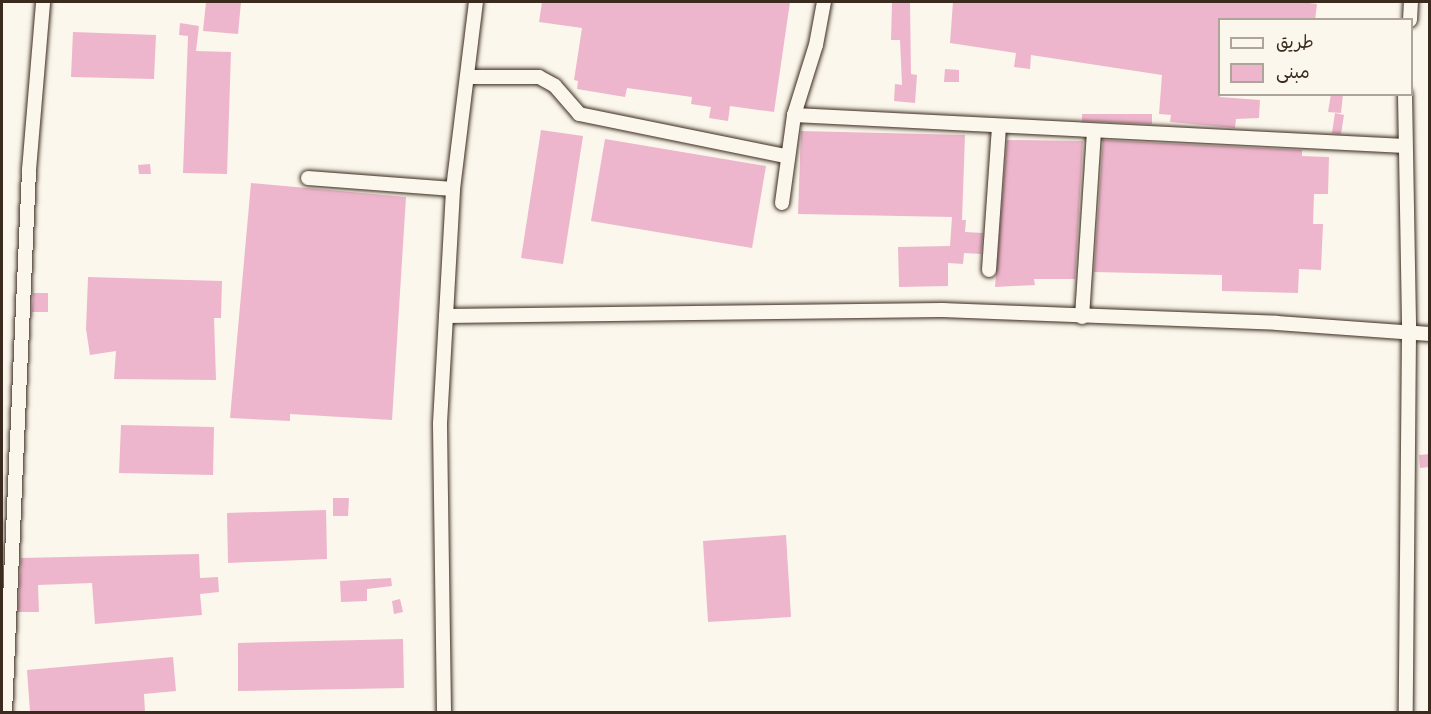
<!DOCTYPE html>
<meta charset="utf-8">
<style>
body{margin:0}
#map{position:relative;width:1431px;height:714px;overflow:hidden;background:#fbf7ec;font-family:"Indie Flower","Playpen Sans Arabic",sans-serif}
div>[style]{position:absolute}
[style*='--x']{left:calc(var(--x)*1px);top:calc(var(--y)*1px);width:calc(var(--w)*1px);rotate:calc(var(--a)*1deg)}
.building>*{inset:0;background:#eeb6cc}
.roads{filter:drop-shadow(0 0 2px #3b2a1e) drop-shadow(0 0 2px #3b2a1e)}
.minor>*{height:14px;margin:-7px;padding:0 7px;transform-origin:7px;border-radius:7px;background:#fbf7ec}
span{translate:-50% -50%;white-space:nowrap;text-align:center;line-height:1.15;-webkit-text-stroke:6px #fbf7ec;paint-order:stroke}
.frame{position:absolute;inset:0;border:3px solid #3b2a1e;pointer-events:none}
.legend{position:absolute;left:1218px;top:18px;width:195px;height:78px;box-sizing:border-box;background:#fbf7ec;border:2px solid #aea59a;margin:0;padding:8px 10px;list-style:none;font-size:18px;color:#3b2a1e}
.legend li{display:flex;align-items:center;gap:12px;height:30px}
.legend b{width:30px;border:2px solid #aea59a}
</style>
<div id="map">
<div class="building">
<div style="clip-path:polygon(206px 2px,241px 2px,238px 34px,203px 31px)"></div>
<div style="clip-path:polygon(542px 2px,790px 2px,774px 112px,730px 106px,728px 121px,709px 118px,711px 107px,691px 104px,692px 97px,627px 88px,625px 97px,577px 89px,578px 81px,574px 80px,582px 28px,539px 22px)"></div>
<div style="clip-path:polygon(892px 2px,910px 2px,911px 74px,917px 75px,915px 103px,894px 101px,895px 84px,902px 85px,900px 40px,891px 40px)"></div>
<div style="clip-path:polygon(953px 2px,1301px 2px,1317px 4px,1315px 20px,1220px 20px,1220px 97px,1260px 100px,1259px 118px,1236px 119px,1235px 128px,1170px 122px,1171px 115px,1159px 114px,1162px 75px,1031px 55px,1030px 69px,1014px 67px,1016px 53px,950px 43px)"></div>
<div style="clip-path:polygon(180px 23px,199px 26px,196px 51px,231px 52px,227px 174px,183px 173px,188px 36px,179px 35px)"></div>
<div style="clip-path:polygon(73px 32px,156px 35px,154px 79px,71px 77px)"></div>
<div style="clip-path:polygon(945px 69px,959px 70px,959px 82px,944px 82px)"></div>
<div style="clip-path:polygon(1331px 94px,1343px 94px,1341px 113px,1328px 112px)"></div>
<div style="clip-path:polygon(1335px 113px,1344px 115px,1341px 134px,1332px 133px)"></div>
<div style="clip-path:polygon(1082px 114px,1152px 114px,1152px 124px,1082px 121px)"></div>
<div style="clip-path:polygon(541px 130px,583px 136px,563px 264px,521px 258px)"></div>
<div style="clip-path:polygon(801px 131px,965px 135px,962px 220px,966px 220px,965px 232px,983px 233px,981px 254px,964px 253px,963px 264px,948px 263px,948px 286px,899px 287px,898px 247px,950px 246px,952px 217px,798px 214px)"></div>
<div style="clip-path:polygon(605px 139px,766px 166px,752px 248px,591px 221px)"></div>
<div style="clip-path:polygon(1007px 140px,1083px 141px,1075px 279px,1034px 279px,1035px 285px,995px 287px)"></div>
<div style="clip-path:polygon(1103px 140px,1302px 150px,1302px 156px,1329px 157px,1328px 194px,1314px 194px,1313px 224px,1323px 224px,1321px 270px,1299px 269px,1298px 293px,1222px 291px,1222px 275px,1094px 272px)"></div>
<div style="clip-path:polygon(150px 164px,151px 174px,139px 174px,138px 165px)"></div>
<div style="clip-path:polygon(251px 183px,406px 197px,392px 420px,290px 414px,290px 421px,230px 418px)"></div>
<div style="clip-path:polygon(88px 277px,222px 281px,221px 318px,214px 318px,216px 380px,114px 379px,116px 351px,90px 355px,86px 329px)"></div>
<div style="clip-path:polygon(33px 293px,48px 293px,48px 312px,32px 312px)"></div>
<div style="clip-path:polygon(121px 425px,214px 427px,213px 475px,119px 473px)"></div>
<div style="clip-path:polygon(1430px 454px,1430px 467px,1420px 468px,1419px 455px)"></div>
<div style="clip-path:polygon(333px 498px,349px 498px,348px 516px,333px 516px)"></div>
<div style="clip-path:polygon(326px 510px,327px 559px,228px 563px,227px 513px)"></div>
<div style="clip-path:polygon(786px 535px,791px 617px,708px 622px,703px 541px)"></div>
<div style="clip-path:polygon(199px 554px,200px 578px,218px 577px,219px 592px,200px 594px,202px 615px,95px 624px,92px 583px,38px 585px,39px 612px,18px 612px,21px 558px)"></div>
<div style="clip-path:polygon(391px 578px,392px 586px,367px 589px,367px 601px,341px 602px,340px 581px)"></div>
<div style="clip-path:polygon(400px 599px,403px 612px,394px 614px,392px 601px)"></div>
<div style="clip-path:polygon(403px 639px,404px 688px,238px 691px,238px 643px)"></div>
<div style="clip-path:polygon(173px 657px,176px 691px,144px 694px,145px 712px,30px 712px,27px 670px)"></div>
</div>
<div class="roads">
<div class="minor">
<div style="--x:1410;--y:20;--w:18;--a:-87"></div>
<div style="--x:467;--y:77;--w:72;--a:0"></div>
<div style="--x:539;--y:77;--w:18;--a:29"></div>
<div style="--x:555;--y:86;--w:37;--a:49"></div>
<div style="--x:579;--y:114;--w:211;--a:11.5"></div>
<div style="--x:1405;--y:94;--w:239;--a:89"></div>
<div style="--x:1409;--y:333;--w:379;--a:90.5"></div>
<div style="--x:794;--y:115;--w:612;--a:2.9"></div>
<div style="--x:308;--y:178;--w:145;--a:4.3"></div>
<div style="--x:782;--y:203;--w:89;--a:-82.2"></div>
<div style="--x:794;--y:115;--w:73;--a:-72.6"></div>
<div style="--x:816;--y:45;--w:44;--a:-79.5"></div>
<div style="--x:989;--y:270;--w:142;--a:-86"></div>
<div style="--x:446;--y:316;--w:496;--a:-0.7"></div>
<div style="--x:942;--y:310;--w:335;--a:2.2"></div>
<div style="--x:1277;--y:323;--w:153;--a:4.1"></div>
<div style="--x:1082;--y:317;--w:186;--a:-86.3"></div>
<div style="--x:5;--y:712;--w:543;--a:-87.46"></div>
<div style="--x:29;--y:170;--w:169;--a:-85.2"></div>
<div style="--x:444;--y:712;--w:289;--a:-90.8"></div>
<div style="--x:440;--y:423;--w:234;--a:-86.8"></div>
<div style="--x:453;--y:189;--w:188;--a:-83"></div>
</div>
</div>
<div class="frame"></div>
<ul class="legend">
<li><b style="height:8px;background:#fbf7ec"></b>طريق</li>
<li><b style="height:16px;background:#eeb6cc"></b>مبنى</li>
</ul>
</div>
